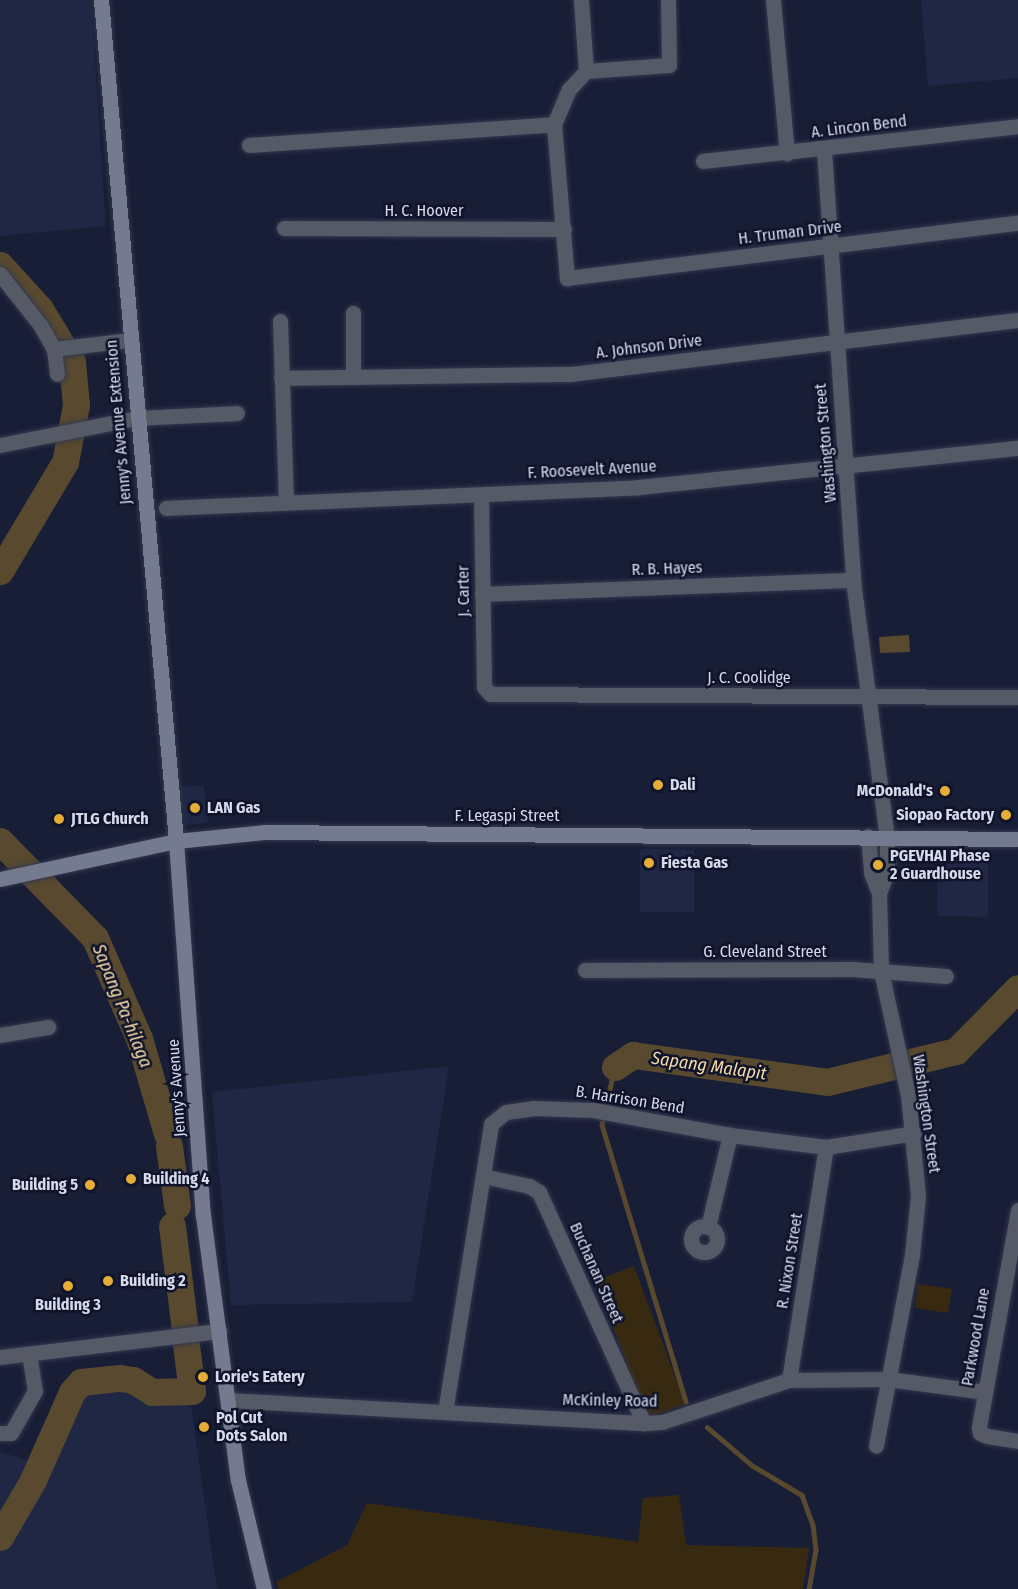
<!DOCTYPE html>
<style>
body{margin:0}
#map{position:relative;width:1018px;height:1589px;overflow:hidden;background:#181e36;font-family:"Fira Sans Condensed",sans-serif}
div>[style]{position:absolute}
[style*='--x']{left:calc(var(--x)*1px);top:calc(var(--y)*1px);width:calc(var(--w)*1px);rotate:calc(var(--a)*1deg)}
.built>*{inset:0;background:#202744}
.green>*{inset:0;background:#382a10}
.water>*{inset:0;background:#58492f}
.stream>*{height:4.5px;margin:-2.25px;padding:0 2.25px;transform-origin:2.25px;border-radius:2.25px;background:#58492f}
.river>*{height:27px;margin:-13.5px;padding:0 13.5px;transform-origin:13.5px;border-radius:13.5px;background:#58492f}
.roads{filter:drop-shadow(0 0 2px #33384f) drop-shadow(0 0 2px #33384f)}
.street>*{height:15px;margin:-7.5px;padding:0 7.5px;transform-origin:7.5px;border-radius:7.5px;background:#565a66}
.street>.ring{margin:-7.5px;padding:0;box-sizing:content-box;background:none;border:15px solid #565a66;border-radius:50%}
.secondary>*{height:15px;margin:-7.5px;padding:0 7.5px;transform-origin:7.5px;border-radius:7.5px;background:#757b8f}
.dots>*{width:16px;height:16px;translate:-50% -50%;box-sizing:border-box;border:3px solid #0f142b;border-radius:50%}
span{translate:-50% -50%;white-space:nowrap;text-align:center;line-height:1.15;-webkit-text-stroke:5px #0f142b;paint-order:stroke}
.street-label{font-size:16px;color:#d6dbec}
.poi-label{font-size:16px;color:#d6dbec;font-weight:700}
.left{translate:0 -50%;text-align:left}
.right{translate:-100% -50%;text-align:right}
.water-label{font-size:18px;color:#f9dba6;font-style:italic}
</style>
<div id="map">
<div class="built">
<div style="clip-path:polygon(0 0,91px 0,106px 226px,0 236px)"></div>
<div style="clip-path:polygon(921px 0,1018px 0,1018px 78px,928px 86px)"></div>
<div style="clip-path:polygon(204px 785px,208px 823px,185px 825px,181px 787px)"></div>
<div style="clip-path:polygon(640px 849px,694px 850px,694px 912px,640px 912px)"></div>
<div style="clip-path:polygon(938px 855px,988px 855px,988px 917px,937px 916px)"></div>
<div style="clip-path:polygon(449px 1066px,412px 1302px,231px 1305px,212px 1092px)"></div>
<div style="clip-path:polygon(125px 1373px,152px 1389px,188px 1385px,217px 1589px,0 1589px,0 1452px,38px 1463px,64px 1393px,77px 1380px)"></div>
</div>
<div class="green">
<div style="clip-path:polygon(634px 1266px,685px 1404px,648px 1418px,595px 1281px)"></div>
<div style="clip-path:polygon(918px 1284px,952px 1289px,948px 1313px,915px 1308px)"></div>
<div style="clip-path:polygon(679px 1495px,686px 1545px,809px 1548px,803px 1589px,278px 1589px,276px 1582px,347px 1545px,367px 1503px,638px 1542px,643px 1498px)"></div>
</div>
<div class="water">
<div style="clip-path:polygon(909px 635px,910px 652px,880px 653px,879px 637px)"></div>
</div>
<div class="stream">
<div style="--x:615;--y:1067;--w:59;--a:102.6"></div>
<div style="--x:602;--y:1125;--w:289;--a:73.1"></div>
<div style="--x:707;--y:1427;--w:60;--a:40.3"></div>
<div style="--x:753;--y:1466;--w:57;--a:30.6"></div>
<div style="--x:802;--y:1495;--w:32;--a:70"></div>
<div style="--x:813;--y:1525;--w:25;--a:83"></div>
<div style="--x:816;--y:1550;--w:40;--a:100"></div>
</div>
<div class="river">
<div style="--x:0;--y:265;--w:59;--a:47.7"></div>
<div style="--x:40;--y:309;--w:62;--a:58.9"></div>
<div style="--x:72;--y:362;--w:43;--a:84.7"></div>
<div style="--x:76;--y:405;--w:58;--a:100.9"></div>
<div style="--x:65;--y:462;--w:127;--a:120.8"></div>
<div style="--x:0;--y:841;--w:136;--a:45.6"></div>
<div style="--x:95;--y:938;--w:109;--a:66.3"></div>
<div style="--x:139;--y:1038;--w:100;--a:73.7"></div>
<div style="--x:615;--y:1067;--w:22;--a:-34"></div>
<div style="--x:633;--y:1055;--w:196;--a:7.9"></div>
<div style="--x:827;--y:1082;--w:133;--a:-13.5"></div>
<div style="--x:956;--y:1051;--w:88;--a:-45.5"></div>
<div style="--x:169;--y:1146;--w:60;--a:82.3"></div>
<div style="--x:172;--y:1226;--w:105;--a:82.9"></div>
<div style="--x:0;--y:1537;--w:66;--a:-59.9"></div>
<div style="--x:33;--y:1480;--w:96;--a:-66.1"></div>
<div style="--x:72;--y:1392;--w:13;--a:-48"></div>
<div style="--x:81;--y:1382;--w:39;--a:-6"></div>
<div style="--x:120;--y:1378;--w:13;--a:9"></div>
<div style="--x:133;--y:1380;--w:22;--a:32"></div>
<div style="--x:152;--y:1392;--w:40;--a:-1.4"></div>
<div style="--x:192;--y:1391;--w:54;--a:-97.4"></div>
</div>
<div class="roads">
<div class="street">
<div style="--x:581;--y:0;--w:71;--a:86"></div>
<div style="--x:668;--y:0;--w:65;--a:89.1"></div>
<div style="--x:669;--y:65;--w:83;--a:175.9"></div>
<div style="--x:586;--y:71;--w:25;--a:133"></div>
<div style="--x:569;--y:89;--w:38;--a:113"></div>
<div style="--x:554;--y:124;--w:155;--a:85.2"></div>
<div style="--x:567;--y:278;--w:454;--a:-7"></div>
<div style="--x:773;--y:0;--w:154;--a:84.8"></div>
<div style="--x:249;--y:145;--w:306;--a:-3.9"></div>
<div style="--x:824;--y:150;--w:431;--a:86.1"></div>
<div style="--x:853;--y:580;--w:259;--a:82.5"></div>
<div style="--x:887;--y:837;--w:35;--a:90"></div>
<div style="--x:887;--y:872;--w:22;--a:111"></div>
<div style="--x:703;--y:161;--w:317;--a:-6.3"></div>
<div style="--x:284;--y:228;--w:280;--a:0.2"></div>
<div style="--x:0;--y:274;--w:66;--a:51.7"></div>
<div style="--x:41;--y:326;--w:26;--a:61"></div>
<div style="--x:54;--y:349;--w:25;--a:83"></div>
<div style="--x:353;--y:313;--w:63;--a:90"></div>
<div style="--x:280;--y:321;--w:181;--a:88.1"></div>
<div style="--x:54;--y:349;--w:77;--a:-6.8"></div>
<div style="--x:281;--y:378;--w:290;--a:-0.8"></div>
<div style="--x:571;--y:374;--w:450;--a:-6.9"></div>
<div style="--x:0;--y:445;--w:139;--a:-11.2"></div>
<div style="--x:136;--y:418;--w:101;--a:-2.8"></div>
<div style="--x:481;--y:495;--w:192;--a:89.1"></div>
<div style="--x:484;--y:687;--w:9;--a:49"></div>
<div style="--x:490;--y:694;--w:528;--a:0.33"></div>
<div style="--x:166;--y:508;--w:473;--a:-2.5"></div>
<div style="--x:639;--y:487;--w:381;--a:-5.9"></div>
<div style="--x:482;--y:594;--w:371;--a:-2.2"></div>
<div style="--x:868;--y:836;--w:37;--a:85"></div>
<div style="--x:871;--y:873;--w:22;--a:68"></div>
<div style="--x:879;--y:893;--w:78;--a:88.5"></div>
<div style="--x:881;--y:971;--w:127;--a:77.7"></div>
<div style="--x:908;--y:1095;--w:101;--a:84.3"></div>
<div style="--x:918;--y:1196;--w:59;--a:95.8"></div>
<div style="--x:912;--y:1255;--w:194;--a:100.7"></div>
<div style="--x:585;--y:970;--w:267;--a:-0.2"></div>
<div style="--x:852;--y:969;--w:94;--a:4.3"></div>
<div style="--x:0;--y:1035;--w:49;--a:-9.5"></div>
<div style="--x:483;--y:1176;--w:47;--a:12.3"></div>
<div style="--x:529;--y:1186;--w:12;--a:31"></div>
<div style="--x:539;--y:1192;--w:254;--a:65.6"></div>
<div style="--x:1018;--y:1210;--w:220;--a:100.2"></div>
<div style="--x:979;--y:1427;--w:6;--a:81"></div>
<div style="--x:980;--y:1433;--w:8;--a:23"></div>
<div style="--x:987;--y:1436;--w:31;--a:9"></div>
<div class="ring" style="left:691px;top:1226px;width:11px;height:11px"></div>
<div style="--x:708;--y:1227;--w:95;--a:-76.6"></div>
<div style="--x:0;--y:1357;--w:221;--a:-6.8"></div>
<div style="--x:789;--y:1380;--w:236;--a:-81"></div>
<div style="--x:228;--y:1400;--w:417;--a:3.2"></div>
<div style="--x:644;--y:1423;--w:18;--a:-3"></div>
<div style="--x:662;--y:1422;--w:134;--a:-18.3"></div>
<div style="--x:789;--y:1380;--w:99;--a:-0.6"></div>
<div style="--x:888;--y:1379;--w:98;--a:7.6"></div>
<div style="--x:445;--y:1412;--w:292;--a:-80.9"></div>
<div style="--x:491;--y:1124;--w:19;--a:-39"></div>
<div style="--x:506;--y:1112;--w:27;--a:-8"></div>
<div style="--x:533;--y:1108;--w:60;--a:1.9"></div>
<div style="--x:593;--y:1110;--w:139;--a:10.3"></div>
<div style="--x:730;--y:1135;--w:97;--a:7.1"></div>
<div style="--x:826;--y:1147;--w:89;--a:-9"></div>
<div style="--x:0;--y:1433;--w:11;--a:0"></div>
<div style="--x:11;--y:1433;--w:48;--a:-60.3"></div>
<div style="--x:35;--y:1391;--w:36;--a:-99"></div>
</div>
<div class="secondary">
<div style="--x:101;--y:0;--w:844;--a:84.9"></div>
<div style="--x:176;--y:841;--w:375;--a:85.9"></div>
<div style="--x:203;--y:1215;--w:267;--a:82.5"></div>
<div style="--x:238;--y:1480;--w:112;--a:76.6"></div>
<div style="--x:0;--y:879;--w:180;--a:-12.2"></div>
<div style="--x:176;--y:841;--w:88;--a:-5.8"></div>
<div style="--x:264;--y:832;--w:754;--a:0.53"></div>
</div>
</div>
<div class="dots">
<div style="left:658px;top:785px;background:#e6ad36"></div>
<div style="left:945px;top:791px;background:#e6ad36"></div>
<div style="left:195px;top:808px;background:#e6ad36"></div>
<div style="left:1006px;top:815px;background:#e6ad36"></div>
<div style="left:59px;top:819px;background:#e6ad36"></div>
<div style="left:649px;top:863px;background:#e6ad36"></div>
<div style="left:878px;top:865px;background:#e6ad36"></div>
<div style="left:131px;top:1179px;background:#e6ad36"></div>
<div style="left:90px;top:1185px;background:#e6ad36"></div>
<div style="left:108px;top:1281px;background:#e6ad36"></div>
<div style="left:68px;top:1286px;background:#e6ad36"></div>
<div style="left:203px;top:1377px;background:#e6ad36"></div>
<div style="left:204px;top:1427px;background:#e6ad36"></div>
</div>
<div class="street-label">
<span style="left:859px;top:127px;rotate:-7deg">A. Lincon Bend</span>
<span style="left:424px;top:211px">H. C. Hoover</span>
<span style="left:790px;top:233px;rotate:-7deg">H. Truman Drive</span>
<span style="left:649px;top:347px;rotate:-7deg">A. Johnson Drive</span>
<span style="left:119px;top:422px;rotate:-95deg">Jenny's Avenue Extension</span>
<span style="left:826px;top:443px;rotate:-95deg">Washington Street</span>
<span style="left:592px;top:470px;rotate:-3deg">F. Roosevelt Avenue</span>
<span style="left:667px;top:569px;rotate:-2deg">R. B. Hayes</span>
<span style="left:464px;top:591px;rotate:-91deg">J. Carter</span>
<span style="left:749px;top:678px">J. C. Coolidge</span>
<span style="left:507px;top:816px">F. Legaspi Street</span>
<span style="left:765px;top:952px">G. Cleveland Street</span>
<span style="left:177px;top:1088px;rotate:-94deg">Jenny's Avenue</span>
<span style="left:630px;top:1100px;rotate:9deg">B. Harrison Bend</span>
<span style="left:926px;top:1114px;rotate:82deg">Washington Street</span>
<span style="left:790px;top:1261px;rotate:-81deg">R. Nixon Street</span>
<span style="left:596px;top:1273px;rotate:66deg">Buchanan Street</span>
<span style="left:976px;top:1337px;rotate:-80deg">Parkwood Lane</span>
<span style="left:610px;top:1401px;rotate:1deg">McKinley Road</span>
</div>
<div class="poi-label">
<span class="left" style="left:670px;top:785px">Dali</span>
<span class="right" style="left:933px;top:791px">McDonald's</span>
<span class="left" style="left:207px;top:808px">LAN Gas</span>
<span class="right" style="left:994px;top:815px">Siopao Factory</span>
<span class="left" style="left:71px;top:819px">JTLG Church</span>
<span class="left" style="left:890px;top:865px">PGEVHAI Phase<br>2 Guardhouse</span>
<span class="left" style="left:661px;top:863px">Fiesta Gas</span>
<span class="left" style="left:143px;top:1179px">Building 4</span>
<span class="right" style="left:78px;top:1185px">Building 5</span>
<span class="left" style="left:120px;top:1281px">Building 2</span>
<span style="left:68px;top:1305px">Building 3</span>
<span class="left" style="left:215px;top:1377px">Lorie's Eatery</span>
<span class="left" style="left:216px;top:1427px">Pol Cut<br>Dots Salon</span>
</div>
<div class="water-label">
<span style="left:122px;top:1006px;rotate:68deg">Sapang Pa-hilaga</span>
<span style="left:709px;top:1066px;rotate:8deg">Sapang Malapit</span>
</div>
</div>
